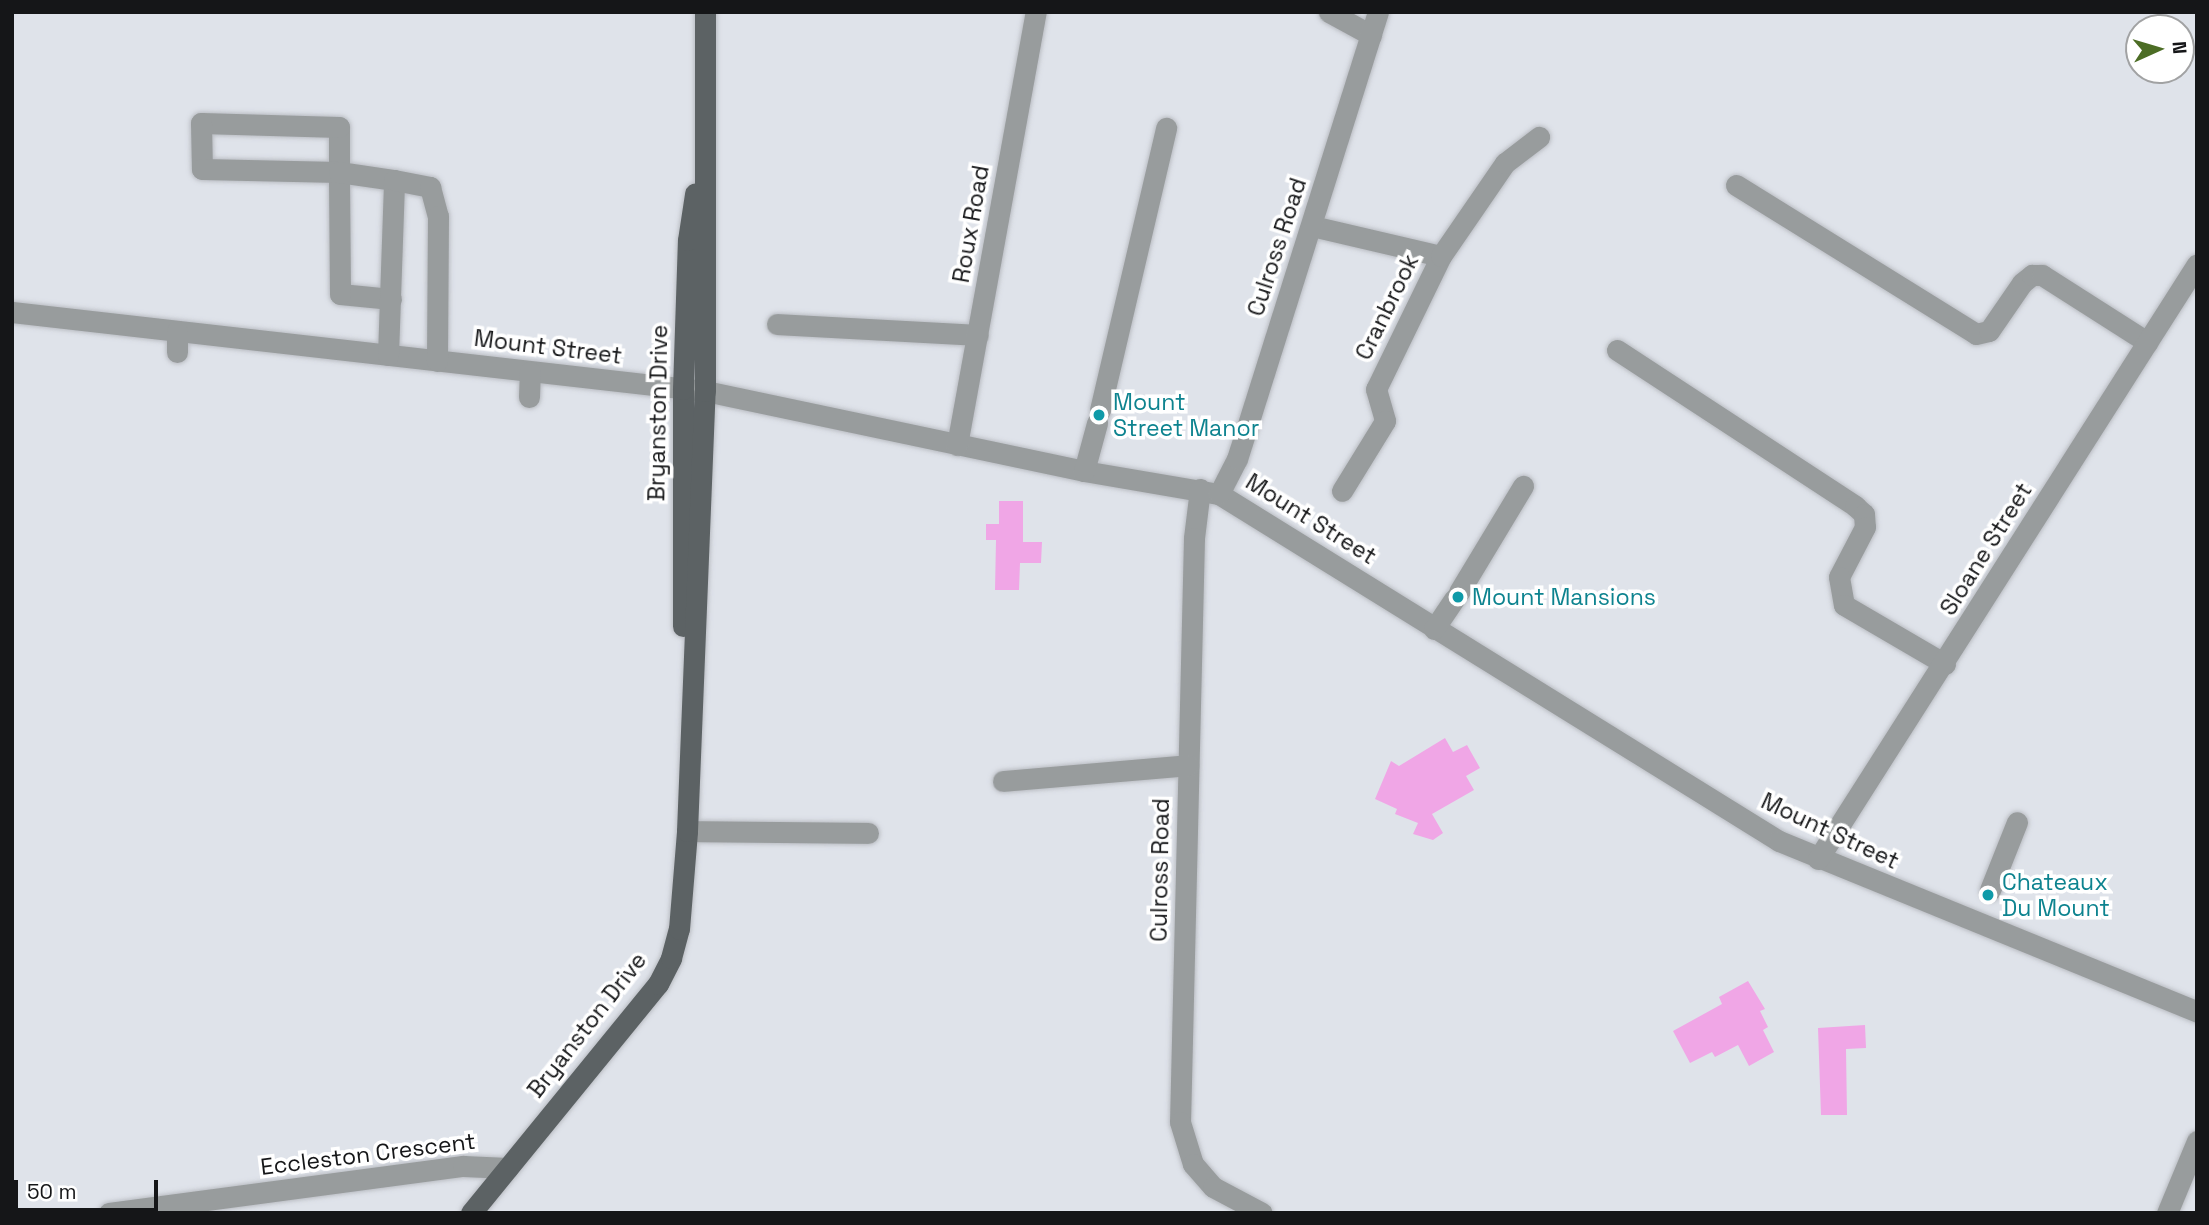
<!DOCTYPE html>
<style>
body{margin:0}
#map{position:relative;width:2209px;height:1225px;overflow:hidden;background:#dfe3ea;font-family:"Space Grotesk",sans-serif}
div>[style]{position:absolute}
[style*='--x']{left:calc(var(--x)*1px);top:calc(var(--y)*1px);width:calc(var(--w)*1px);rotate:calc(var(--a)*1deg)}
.building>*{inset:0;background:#f0a6e6}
.roads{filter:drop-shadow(0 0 2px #bbbec4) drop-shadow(0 0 2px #bbbec4)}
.minor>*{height:21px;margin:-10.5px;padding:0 10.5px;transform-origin:10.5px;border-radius:10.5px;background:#989c9d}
.major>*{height:21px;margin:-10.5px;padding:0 10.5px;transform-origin:10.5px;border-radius:10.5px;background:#5c6264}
.dots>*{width:19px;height:19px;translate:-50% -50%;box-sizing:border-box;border:4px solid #fff;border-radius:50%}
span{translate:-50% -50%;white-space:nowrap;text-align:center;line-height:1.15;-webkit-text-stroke:7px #fff;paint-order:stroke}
.street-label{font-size:23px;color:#151618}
.culture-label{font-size:23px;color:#0d838f}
.left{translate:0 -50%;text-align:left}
.frame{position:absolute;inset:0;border:14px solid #151618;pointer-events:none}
.north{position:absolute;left:2125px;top:14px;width:70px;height:70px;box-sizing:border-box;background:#fff;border:2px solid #a1a2a3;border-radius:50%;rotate:86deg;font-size:19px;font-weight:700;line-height:28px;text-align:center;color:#151618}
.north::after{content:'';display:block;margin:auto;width:24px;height:32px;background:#4c6d25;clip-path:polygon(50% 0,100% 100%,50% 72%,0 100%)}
.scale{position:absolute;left:14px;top:1180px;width:144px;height:32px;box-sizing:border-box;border:4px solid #151618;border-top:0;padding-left:9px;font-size:21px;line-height:24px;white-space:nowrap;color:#151618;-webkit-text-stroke:5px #fff;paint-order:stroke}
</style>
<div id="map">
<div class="building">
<div style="clip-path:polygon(999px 501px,1023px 501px,1023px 542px,1042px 542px,1041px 563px,1020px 563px,1019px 590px,995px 590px,996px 540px,986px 540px,986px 524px,999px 524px)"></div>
<div style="clip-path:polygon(1445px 738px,1453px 752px,1467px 745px,1480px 768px,1466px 776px,1474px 790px,1432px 814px,1443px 833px,1433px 840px,1413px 834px,1418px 823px,1395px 814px,1397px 809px,1375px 799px,1391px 761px,1399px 766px)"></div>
<div style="clip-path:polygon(1748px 981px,1765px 1009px,1760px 1011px,1768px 1027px,1763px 1030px,1774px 1052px,1749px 1066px,1738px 1045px,1715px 1057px,1712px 1052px,1690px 1063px,1673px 1031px,1722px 1004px,1719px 997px)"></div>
<div style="clip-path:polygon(1865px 1025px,1866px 1048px,1846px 1049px,1847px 1115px,1821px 1115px,1818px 1028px)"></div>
</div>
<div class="roads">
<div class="minor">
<div style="--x:1329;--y:12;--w:48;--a:28.7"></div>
<div style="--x:1736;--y:185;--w:282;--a:31.8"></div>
<div style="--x:1976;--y:334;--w:13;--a:-13"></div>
<div style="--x:1989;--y:331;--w:58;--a:-55.5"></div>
<div style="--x:2022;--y:283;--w:13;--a:-39"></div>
<div style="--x:2032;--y:275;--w:10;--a:0"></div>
<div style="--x:2042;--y:275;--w:125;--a:32.5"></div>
<div style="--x:1312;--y:226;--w:132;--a:13.1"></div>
<div style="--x:1441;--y:256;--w:148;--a:116"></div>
<div style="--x:1376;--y:389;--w:33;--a:74"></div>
<div style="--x:1385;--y:421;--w:82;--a:121.6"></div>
<div style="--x:1441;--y:256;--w:113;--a:-55.5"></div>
<div style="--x:1505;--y:163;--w:43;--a:-37.4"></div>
<div style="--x:391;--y:299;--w:51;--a:-174.4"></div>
<div style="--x:340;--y:294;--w:122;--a:-90.5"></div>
<div style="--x:339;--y:172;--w:45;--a:-90"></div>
<div style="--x:339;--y:127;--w:138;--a:-178.3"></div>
<div style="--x:201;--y:123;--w:46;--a:88.8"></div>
<div style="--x:202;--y:169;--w:137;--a:1.3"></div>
<div style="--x:339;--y:172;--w:56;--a:8.3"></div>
<div style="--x:12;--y:312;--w:697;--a:6.5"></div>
<div style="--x:705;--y:391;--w:387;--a:11.9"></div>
<div style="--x:1084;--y:471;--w:137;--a:9.7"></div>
<div style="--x:1219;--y:494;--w:659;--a:31.78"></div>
<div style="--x:1779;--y:841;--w:452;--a:22.2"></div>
<div style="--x:777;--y:324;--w:201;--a:3.1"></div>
<div style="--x:1617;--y:350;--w:285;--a:33.2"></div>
<div style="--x:1855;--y:506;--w:12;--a:42"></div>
<div style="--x:1864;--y:514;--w:13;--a:86"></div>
<div style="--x:1865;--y:527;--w:56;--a:117.5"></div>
<div style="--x:1839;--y:577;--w:28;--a:80"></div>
<div style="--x:1844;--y:605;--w:117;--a:30.3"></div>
<div style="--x:177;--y:352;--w:21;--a:-90"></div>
<div style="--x:388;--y:355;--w:175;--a:-88"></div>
<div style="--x:394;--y:180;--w:37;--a:11"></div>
<div style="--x:430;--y:187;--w:30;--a:75"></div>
<div style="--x:438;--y:216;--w:145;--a:90.4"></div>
<div style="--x:529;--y:397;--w:25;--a:-88"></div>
<div style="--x:1100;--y:410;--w:290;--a:-76.8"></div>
<div style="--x:957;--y:445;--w:440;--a:-79.7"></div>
<div style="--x:1084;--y:471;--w:50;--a:-74.8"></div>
<div style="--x:1200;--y:489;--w:49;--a:97"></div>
<div style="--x:1194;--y:538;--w:584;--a:91.37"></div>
<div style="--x:1180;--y:1122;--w:44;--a:72.8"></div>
<div style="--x:1193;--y:1164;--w:30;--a:49"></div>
<div style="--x:1213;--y:1187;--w:55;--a:28"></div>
<div style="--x:1219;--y:494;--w:39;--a:-63"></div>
<div style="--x:1237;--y:459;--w:469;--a:-72.5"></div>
<div style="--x:1459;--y:592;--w:124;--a:-58.9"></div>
<div style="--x:1434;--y:629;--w:36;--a:-56"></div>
<div style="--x:1003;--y:781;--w:186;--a:-4.9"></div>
<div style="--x:687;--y:831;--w:181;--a:0.6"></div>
<div style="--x:1818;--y:859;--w:705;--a:-57.5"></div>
<div style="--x:1990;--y:890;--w:73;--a:-68.3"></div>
<div style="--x:109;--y:1213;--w:357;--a:-7.6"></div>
<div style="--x:463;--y:1166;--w:45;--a:2.5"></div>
<div style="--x:2167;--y:1213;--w:78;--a:-67.4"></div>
</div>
<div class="major">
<div style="--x:683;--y:626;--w:237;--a:-90"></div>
<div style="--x:683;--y:389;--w:149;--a:-88.1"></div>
<div style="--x:688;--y:240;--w:47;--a:-81.3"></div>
<div style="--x:471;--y:1213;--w:296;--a:-50.8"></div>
<div style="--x:658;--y:984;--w:29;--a:-63"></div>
<div style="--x:671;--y:958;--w:30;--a:-75"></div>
<div style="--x:679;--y:929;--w:98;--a:-85.3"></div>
<div style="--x:687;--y:831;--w:440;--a:-87.7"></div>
<div style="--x:705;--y:391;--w:379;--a:-90"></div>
</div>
</div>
<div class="dots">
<div style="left:1099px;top:415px;background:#0f9aa8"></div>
<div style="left:1458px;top:597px;background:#0f9aa8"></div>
<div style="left:1988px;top:895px;background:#0f9aa8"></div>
</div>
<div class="street-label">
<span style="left:971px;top:224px;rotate:-80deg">Roux Road</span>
<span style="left:1277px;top:247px;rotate:-72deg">Culross Road</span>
<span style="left:1387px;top:307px;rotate:-64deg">Cranbrook</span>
<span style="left:548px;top:347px;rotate:7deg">Mount Street</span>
<span style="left:658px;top:413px;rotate:-89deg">Bryanston Drive</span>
<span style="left:1311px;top:519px;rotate:32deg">Mount Street</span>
<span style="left:1986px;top:549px;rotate:-58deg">Sloane Street</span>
<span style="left:1830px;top:831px;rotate:25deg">Mount Street</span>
<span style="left:1160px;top:870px;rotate:-89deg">Culross Road</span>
<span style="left:587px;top:1025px;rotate:-52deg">Bryanston Drive</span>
<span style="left:368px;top:1154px;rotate:-7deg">Eccleston Crescent</span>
</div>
<div class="culture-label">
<span class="left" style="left:1113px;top:415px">Mount<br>Street Manor</span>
<span class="left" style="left:1472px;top:597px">Mount Mansions</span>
<span class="left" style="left:2002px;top:895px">Chateaux<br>Du Mount</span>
</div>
<div class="frame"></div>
<div class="north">N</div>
<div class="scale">50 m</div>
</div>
